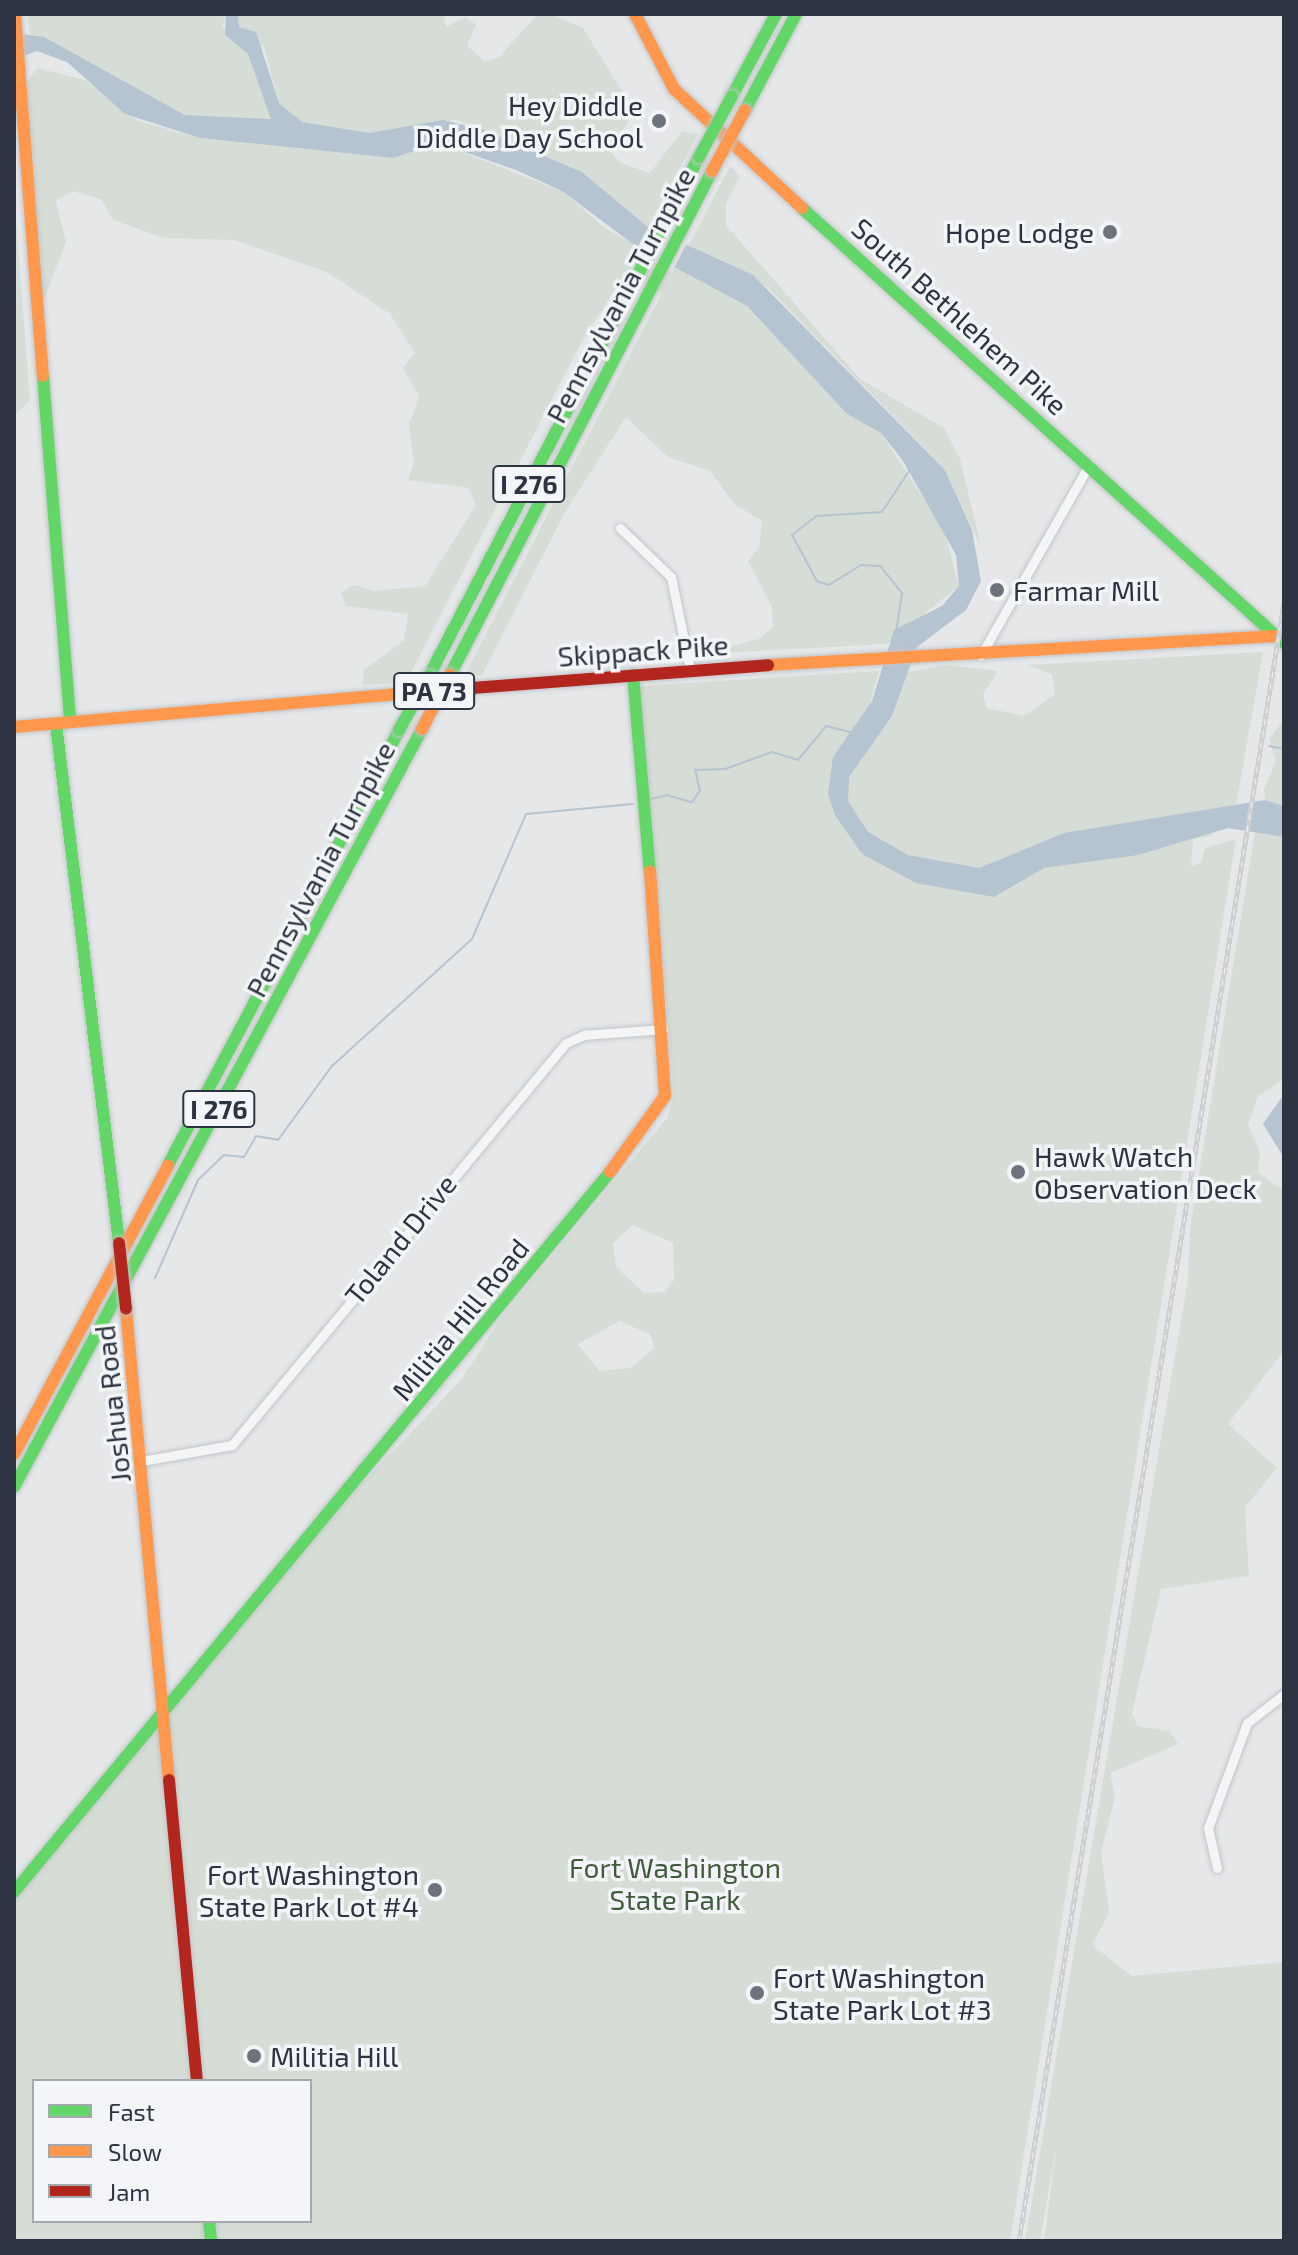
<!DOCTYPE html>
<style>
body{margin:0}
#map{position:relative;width:1298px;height:2255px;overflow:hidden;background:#e5e7e9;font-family:"Exo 2",sans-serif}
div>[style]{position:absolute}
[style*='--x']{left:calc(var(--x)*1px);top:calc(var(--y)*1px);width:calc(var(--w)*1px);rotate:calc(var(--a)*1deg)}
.green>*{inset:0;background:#d6ddd6}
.water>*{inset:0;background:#b6c3d1}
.pier>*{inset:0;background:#e5e7e9}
.stream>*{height:2px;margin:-1px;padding:0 1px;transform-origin:1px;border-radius:1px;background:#b6c3d1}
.roads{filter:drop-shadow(0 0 2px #c3c5c7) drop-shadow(0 0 2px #c3c5c7)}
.street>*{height:9px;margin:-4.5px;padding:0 4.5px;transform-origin:4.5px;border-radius:4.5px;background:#f4f5f6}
.fast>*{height:12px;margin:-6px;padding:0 6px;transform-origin:6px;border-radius:6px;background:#63d668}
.slow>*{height:12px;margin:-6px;padding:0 6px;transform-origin:6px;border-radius:6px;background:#ff974d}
.jam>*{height:12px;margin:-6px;padding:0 6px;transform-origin:6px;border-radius:6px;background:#b3261e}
.rail>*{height:5px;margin-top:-2.5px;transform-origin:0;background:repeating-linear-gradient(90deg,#f3f5f8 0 6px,#cdcfd1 0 12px);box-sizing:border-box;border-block:2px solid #cdcfd1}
.bridges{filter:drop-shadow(0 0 2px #c3c5c7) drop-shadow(0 0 2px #c3c5c7)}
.fast-bridge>*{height:12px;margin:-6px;padding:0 6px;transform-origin:6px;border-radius:6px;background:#63d668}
.slow-bridge>*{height:12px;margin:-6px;padding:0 6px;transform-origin:6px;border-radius:6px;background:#ff974d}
.jam-bridge>*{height:12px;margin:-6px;padding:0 6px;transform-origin:6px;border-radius:6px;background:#b3261e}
.dots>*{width:22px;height:22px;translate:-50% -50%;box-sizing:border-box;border:4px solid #f3f5f8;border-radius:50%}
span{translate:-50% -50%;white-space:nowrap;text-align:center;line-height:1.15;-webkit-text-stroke:7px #f3f5f8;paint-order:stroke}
.shield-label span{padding:2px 6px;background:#f3f5f8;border:2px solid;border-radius:6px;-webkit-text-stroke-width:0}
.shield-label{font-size:26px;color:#2d3441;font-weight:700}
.poi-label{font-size:28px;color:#2d3441}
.right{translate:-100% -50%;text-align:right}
.left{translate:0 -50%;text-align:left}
.street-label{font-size:28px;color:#2d3441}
.park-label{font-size:28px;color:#405c3b}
.frame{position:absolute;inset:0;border:16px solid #2d3441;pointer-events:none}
.legend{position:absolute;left:32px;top:2079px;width:280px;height:144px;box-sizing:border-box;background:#f3f5f8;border:2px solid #a4a8af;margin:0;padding:10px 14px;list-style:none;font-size:24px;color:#2d3441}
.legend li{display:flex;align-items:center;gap:16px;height:40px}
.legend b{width:40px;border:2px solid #a4a8af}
</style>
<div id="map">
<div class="green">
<div style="clip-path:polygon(27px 14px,226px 14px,222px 27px,248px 54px,272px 119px,185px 115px,30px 35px)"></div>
<div style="clip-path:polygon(238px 14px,444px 14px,446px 27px,466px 17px,476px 25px,467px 46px,485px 61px,499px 57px,538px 14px,551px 14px,583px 28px,631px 106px,628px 123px,607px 148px,621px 163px,650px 173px,682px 131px,698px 134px,648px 227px,582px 172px,456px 120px,370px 133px,302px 122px,279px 103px,264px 47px,239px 27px)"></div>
<div style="clip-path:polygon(37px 68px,85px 80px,138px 121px,200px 138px,393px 158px,439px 143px,562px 191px,605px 228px,747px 306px,847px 414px,881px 433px,944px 530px,959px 586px,887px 644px,704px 654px,759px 639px,773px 627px,772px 607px,748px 561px,759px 547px,762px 521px,734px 504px,710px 471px,668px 457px,626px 417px,565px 512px,482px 675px,463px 678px,662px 293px,624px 275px,581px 343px,406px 682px,363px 685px,364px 670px,404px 641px,408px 614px,346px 606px,341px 593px,354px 585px,374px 591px,425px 586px,476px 505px,469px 488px,408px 480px,414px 463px,409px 425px,419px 396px,403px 368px,415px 353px,390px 314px,327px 272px,234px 240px,164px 238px,113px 220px,101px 199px,72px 191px,56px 201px,66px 242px,43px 302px,27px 82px)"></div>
<div style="clip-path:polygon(730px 166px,740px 176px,726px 204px,726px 225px,860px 379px,944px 428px,960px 459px,981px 547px,945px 470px,907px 430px,767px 287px,689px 245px)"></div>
<div style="clip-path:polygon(14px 195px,30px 400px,14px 416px)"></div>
<div style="clip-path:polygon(evenodd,1263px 652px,1236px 806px,1032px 843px,1215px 816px,1212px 836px,1193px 839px,1191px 866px,1201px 863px,1205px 848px,1236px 839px,1010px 2241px,14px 2241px,14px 1901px,357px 1489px,461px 1380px,501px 1318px,667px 1118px,674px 1095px,639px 686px,879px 671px,853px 767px,892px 716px,908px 672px,947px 665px,998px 671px,983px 694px,987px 708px,1024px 716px,1055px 694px,1052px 674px,1027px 665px,1263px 652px,633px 1225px,673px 1243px,674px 1280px,665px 1292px,644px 1293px,616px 1267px,613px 1243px,633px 1225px,1263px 652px,619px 1321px,650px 1334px,655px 1348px,630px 1368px,599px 1371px,578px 1344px,619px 1321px,1263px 652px,34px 2081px,310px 2081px,310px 2221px,34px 2221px,34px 2081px)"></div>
<div style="clip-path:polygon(1284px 720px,1284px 806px,1265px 800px,1264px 789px,1276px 760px,1269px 739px)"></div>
<div style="clip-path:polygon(1255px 832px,1284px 837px,1284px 1079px,1258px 1096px,1248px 1124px,1260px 1153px,1258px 1172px,1284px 1191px,1284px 1350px,1228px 1424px,1277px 1468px,1245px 1507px,1249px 1576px,1161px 1589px,1132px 1713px,1137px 1726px,1169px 1731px,1178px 1744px,1110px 1773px,1115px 1797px,1101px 1852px,1109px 1913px,1092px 1945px,1132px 1976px,1284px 1962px,1284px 2241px,1044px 2241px,1057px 2142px,1040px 2241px,1025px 2241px,1188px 1279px,1190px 1228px)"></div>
</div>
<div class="water">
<div style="clip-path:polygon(226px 14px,238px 14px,239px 27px,256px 32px,279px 103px,302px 122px,370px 133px,443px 120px,481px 129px,582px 172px,648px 227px,753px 275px,945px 470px,972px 530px,981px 581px,966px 610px,917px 647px,892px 716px,849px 777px,848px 801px,868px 832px,908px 855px,979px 868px,1064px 833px,1265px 800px,1284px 806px,1284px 837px,1228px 828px,1138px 855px,1044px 868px,994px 897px,916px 883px,862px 854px,835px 815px,828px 794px,833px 757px,872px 701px,894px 630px,942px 606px,959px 586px,956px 555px,903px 461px,881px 433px,847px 414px,747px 306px,637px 247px,562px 191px,516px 170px,439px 143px,393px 158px,200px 138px,125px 114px,67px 62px,37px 51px,14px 59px,14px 33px,44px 37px,185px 115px,271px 119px,248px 54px,225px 35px)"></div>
<div style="clip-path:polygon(1284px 1094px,1284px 1158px,1263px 1124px)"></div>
</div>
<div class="pier">
<div style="clip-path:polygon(651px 224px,688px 241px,672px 272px,637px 252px)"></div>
</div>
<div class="stream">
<div style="--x:896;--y:632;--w:39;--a:-81"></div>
<div style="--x:902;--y:593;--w:35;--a:-129"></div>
<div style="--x:880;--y:566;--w:19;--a:-177"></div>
<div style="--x:861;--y:565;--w:38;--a:148"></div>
<div style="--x:829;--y:585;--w:13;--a:-162"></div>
<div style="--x:817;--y:581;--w:52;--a:-118.5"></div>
<div style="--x:792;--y:535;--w:31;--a:-38"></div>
<div style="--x:816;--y:516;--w:66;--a:-3.5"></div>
<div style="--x:882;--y:512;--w:53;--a:-56.6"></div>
<div style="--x:1269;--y:746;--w:15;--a:11"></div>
<div style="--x:647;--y:800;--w:21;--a:-14"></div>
<div style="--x:667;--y:795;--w:26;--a:16"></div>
<div style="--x:692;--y:802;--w:14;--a:-54"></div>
<div style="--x:700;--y:791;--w:22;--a:-103"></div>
<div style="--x:695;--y:770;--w:30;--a:-2"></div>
<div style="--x:725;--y:769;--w:50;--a:-19.9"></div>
<div style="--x:772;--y:752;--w:27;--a:17"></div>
<div style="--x:798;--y:760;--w:44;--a:-50.5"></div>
<div style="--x:826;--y:726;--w:29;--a:14"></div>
<div style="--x:155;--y:1278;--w:107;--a:-66.3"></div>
<div style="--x:198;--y:1180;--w:36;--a:-44"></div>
<div style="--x:224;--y:1155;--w:20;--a:6"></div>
<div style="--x:244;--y:1157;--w:24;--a:-60"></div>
<div style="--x:256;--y:1136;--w:22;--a:10"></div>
<div style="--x:278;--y:1140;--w:92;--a:-53.9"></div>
<div style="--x:332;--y:1066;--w:189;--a:-42.2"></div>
<div style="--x:472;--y:939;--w:136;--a:-66.6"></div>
<div style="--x:526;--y:814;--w:107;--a:-5.3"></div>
</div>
<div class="roads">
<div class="street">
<div style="--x:620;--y:528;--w:71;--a:43.9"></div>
<div style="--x:671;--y:577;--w:94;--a:78.3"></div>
<div style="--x:981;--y:655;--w:219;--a:-60.4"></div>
<div style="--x:142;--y:1461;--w:91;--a:-10.1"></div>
<div style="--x:232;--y:1445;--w:523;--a:-50.28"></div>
<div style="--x:566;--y:1043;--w:20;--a:-24"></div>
<div style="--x:584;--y:1035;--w:79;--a:-4.3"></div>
<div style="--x:1217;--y:1868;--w:41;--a:-102.7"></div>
<div style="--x:1208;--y:1828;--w:112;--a:-69.6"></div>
<div style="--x:1247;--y:1723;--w:47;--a:-38.1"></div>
</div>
<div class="fast">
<div style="--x:732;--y:96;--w:93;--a:-61.8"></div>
<div style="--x:745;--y:110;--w:109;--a:-62"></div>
<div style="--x:802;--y:208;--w:649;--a:42.07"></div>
<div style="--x:43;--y:376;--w:347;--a:85.5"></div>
<div style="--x:450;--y:675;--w:568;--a:-62.53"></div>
<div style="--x:633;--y:675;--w:198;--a:85.1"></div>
<div style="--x:429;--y:676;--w:585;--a:-62.52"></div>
<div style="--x:56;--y:724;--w:523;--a:83.08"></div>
<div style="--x:168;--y:1165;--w:493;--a:-62"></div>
<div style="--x:14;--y:1487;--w:861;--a:-61.71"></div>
<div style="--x:14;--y:1892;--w:935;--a:-50.38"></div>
<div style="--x:209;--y:2221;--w:20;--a:84"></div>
</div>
<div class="slow">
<div style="--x:15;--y:14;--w:363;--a:85.6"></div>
<div style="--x:635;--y:14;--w:85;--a:62.5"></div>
<div style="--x:674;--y:89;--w:175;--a:42.9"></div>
<div style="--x:768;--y:665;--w:509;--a:-3.27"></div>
<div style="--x:14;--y:727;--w:421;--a:-4.9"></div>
<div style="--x:610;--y:1172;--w:94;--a:-54.1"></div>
<div style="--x:665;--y:1096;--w:225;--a:-93.8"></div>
<div style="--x:126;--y:1309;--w:473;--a:84.8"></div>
<div style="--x:14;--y:1454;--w:327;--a:-61.9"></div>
</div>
<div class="jam">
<div style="--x:433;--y:691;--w:336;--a:-4.4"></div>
<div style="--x:169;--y:1780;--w:302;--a:84.7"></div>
</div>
</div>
<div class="rail">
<div style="--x:1019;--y:2241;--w:1659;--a:-80.81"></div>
</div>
<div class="bridges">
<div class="fast-bridge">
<div style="--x:699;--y:157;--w:69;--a:-61.6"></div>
<div style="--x:399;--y:730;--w:62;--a:-60.9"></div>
</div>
<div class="slow-bridge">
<div style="--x:712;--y:171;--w:69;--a:-61.6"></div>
<div style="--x:422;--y:729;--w:61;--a:-62.6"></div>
</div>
<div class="jam-bridge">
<div style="--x:119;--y:1243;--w:66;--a:83.9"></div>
</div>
</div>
<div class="dots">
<div style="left:659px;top:121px;background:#6d737c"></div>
<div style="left:1110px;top:232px;background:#6d737c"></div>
<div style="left:997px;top:590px;background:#6d737c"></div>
<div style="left:1018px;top:1172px;background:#6d737c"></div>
<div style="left:435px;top:1890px;background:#6d737c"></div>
<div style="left:757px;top:1993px;background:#6d737c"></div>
<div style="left:254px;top:2056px;background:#6d737c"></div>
</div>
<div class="shield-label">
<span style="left:529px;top:484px">I 276</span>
<span style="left:434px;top:691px">PA 73</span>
<span style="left:219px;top:1109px">I 276</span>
</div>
<div class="poi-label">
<span class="right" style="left:643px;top:121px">Hey Diddle<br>Diddle Day School</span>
<span class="right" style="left:1094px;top:232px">Hope Lodge</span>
<span class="left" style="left:1013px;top:590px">Farmar Mill</span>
<span class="left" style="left:1034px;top:1172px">Hawk Watch<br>Observation Deck</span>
<span class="right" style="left:419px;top:1890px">Fort Washington<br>State Park Lot #4</span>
<span class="left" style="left:773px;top:1993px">Fort Washington<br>State Park Lot #3</span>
<span class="left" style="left:270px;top:2056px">Militia Hill</span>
</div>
<div class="street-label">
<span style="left:620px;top:295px;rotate:-62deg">Pennsylvania Turnpike</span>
<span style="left:960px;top:316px;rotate:42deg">South Bethlehem Pike</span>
<span style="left:643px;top:650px;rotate:-4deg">Skippack Pike</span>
<span style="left:320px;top:869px;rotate:-62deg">Pennsylvania Turnpike</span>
<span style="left:400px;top:1239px;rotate:-51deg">Toland Drive</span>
<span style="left:460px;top:1319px;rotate:-51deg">Militia Hill Road</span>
<span style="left:112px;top:1404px;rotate:-96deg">Joshua Road</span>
</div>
<div class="park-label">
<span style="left:675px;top:1883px">Fort Washington<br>State Park</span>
</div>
<div class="frame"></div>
<ul class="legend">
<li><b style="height:10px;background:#63d668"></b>Fast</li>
<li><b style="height:10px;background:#ff974d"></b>Slow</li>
<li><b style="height:10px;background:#b3261e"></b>Jam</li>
</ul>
</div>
